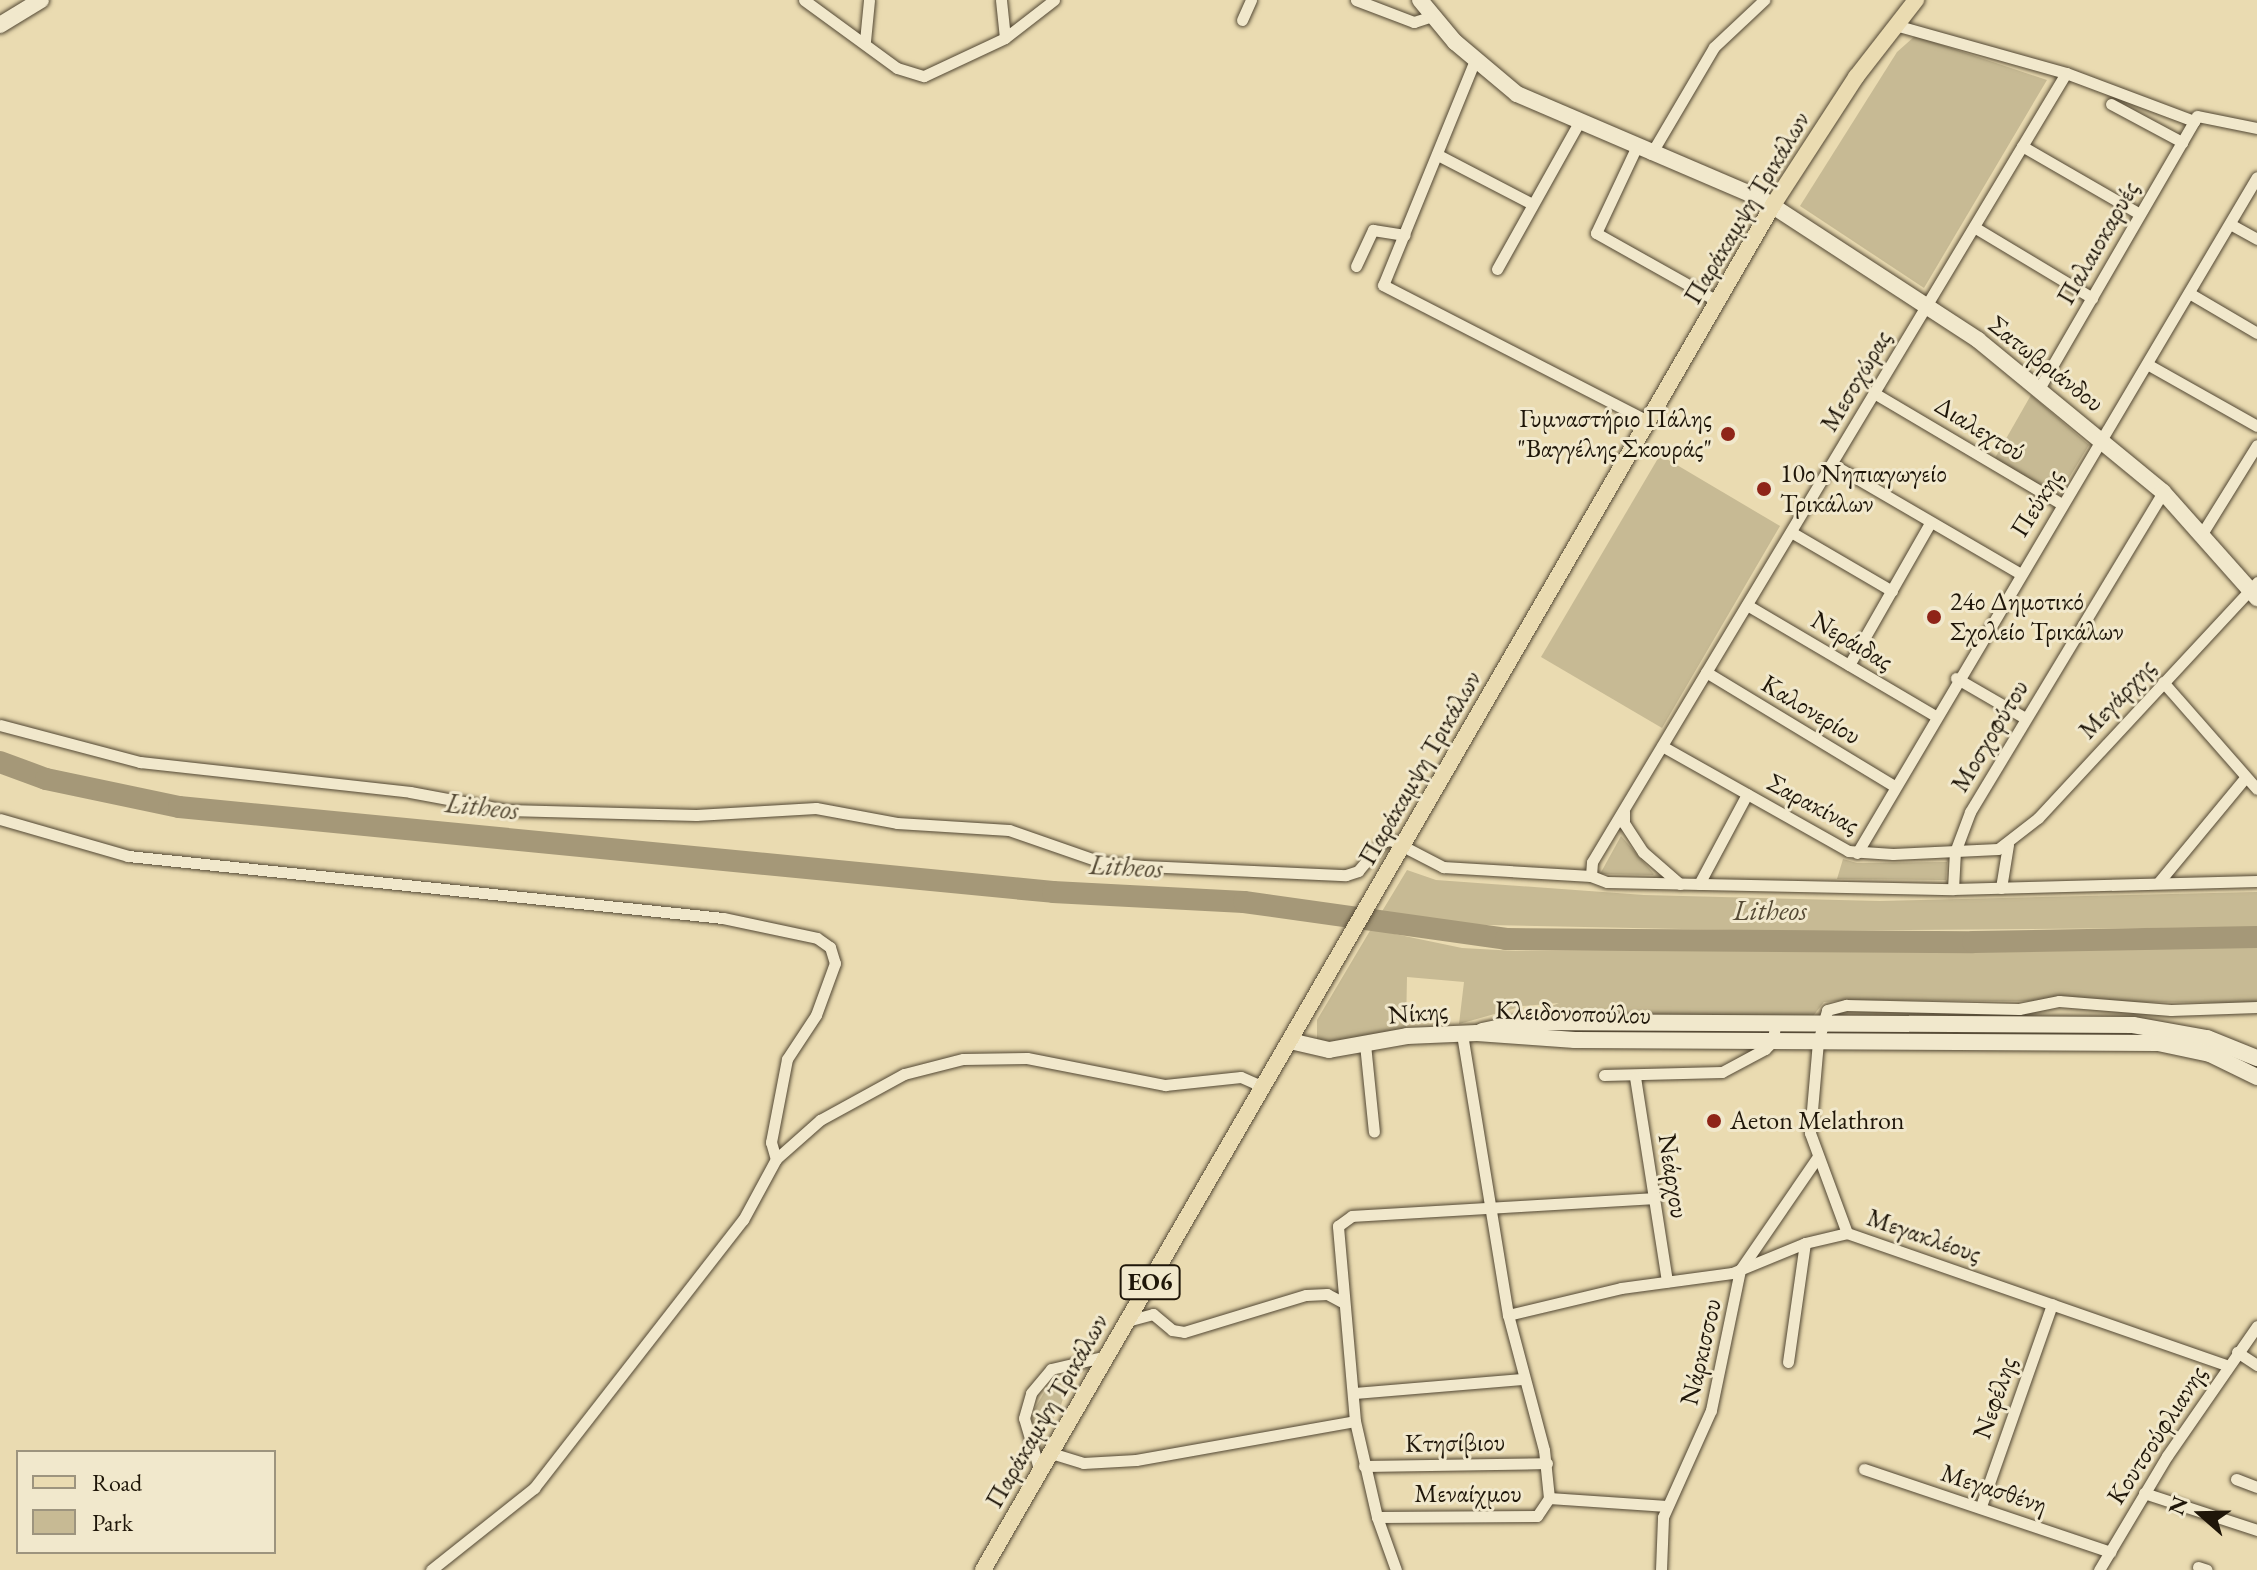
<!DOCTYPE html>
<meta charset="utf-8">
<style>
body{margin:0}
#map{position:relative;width:2257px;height:1570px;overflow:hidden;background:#eadbb1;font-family:"EB Garamond",serif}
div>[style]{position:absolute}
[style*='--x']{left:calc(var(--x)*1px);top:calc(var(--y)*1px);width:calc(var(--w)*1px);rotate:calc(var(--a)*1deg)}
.green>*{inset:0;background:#c7ba94}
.river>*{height:22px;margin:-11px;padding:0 11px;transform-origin:11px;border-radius:11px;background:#a59878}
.roads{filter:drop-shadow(0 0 2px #524733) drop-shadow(0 0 2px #524733)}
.street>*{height:11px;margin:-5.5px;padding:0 5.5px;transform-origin:5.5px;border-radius:5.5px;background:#f1e8cc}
.secondary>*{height:16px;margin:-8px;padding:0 8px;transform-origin:8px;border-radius:8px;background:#f1e8cc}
.primary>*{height:16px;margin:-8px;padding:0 8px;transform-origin:8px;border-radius:8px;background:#eadbb1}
.dots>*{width:22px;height:22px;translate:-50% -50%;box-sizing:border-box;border:4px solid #f1e8cc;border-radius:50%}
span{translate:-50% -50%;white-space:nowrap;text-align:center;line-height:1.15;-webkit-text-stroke:6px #f1e8cc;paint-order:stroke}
.shield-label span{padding:2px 6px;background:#f1e8cc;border:2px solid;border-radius:6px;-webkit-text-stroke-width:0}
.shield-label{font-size:24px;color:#1f1609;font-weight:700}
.street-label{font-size:26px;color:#1f1609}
.poi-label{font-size:26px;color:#1f1609}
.right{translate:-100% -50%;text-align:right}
.left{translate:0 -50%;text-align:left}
.water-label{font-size:28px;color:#554a35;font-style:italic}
.legend{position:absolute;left:16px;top:1450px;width:260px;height:104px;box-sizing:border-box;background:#f1e8cc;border:2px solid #9d947e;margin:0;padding:10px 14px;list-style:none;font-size:24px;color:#1f1609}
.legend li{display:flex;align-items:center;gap:16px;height:40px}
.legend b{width:40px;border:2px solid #9d947e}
.north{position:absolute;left:2161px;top:1474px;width:80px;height:80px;-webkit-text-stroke:6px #f1e8cc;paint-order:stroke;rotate:290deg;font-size:22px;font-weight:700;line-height:32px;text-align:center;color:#1f1609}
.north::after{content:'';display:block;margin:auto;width:28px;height:36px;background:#1f1609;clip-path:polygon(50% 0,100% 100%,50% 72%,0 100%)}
</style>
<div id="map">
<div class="green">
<div style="clip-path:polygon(1915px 36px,2047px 80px,1924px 288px,1800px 206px,1897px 52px)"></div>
<div style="clip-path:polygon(2031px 395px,2089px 445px,2058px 496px,1995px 458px)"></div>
<div style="clip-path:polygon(1660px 455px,1780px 526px,1662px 728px,1541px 657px)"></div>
<div style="clip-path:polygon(1621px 836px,1654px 874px,1653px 875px,1600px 874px)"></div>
<div style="clip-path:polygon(1843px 859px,1857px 863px,1947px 862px,1946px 880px,1837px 879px)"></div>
<div style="clip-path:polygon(1407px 870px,1436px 880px,1644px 895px,1880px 901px,2257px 892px,2257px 927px,1783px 931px,1438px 924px,1381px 913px)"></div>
<div style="clip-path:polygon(1371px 929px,1462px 948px,1516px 951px,2257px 947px,2257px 1003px,1854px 1000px,1824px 1002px,1813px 1016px,1529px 1015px,1559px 1003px,1523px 1006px,1459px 1024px,1464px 982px,1407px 977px,1406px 1029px,1333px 1044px,1317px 1041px,1317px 1020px)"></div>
<div style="clip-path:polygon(1069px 1379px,1061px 1405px,1037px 1446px,1031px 1415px,1048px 1386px)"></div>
</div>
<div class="river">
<div style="--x:0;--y:762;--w:49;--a:20.3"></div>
<div style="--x:46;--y:779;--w:136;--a:11.9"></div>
<div style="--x:179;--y:807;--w:878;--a:5.55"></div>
<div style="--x:1053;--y:892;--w:191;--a:3"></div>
<div style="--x:1244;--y:902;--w:265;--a:8"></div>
<div style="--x:1506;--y:939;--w:467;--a:0.4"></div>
<div style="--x:1973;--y:942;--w:284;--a:-1"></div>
</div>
<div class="roads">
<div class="street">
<div style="--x:804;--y:0;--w:115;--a:36.2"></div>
<div style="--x:897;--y:68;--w:28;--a:17"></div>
<div style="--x:924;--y:76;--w:89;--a:-25.1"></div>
<div style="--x:1005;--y:38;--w:62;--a:-37.8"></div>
<div style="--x:1001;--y:0;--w:38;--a:84"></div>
<div style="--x:1356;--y:0;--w:62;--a:20.8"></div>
<div style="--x:1414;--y:22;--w:19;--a:-18"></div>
<div style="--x:1242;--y:20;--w:22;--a:-66"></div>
<div style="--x:1895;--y:25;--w:178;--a:15.7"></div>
<div style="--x:2066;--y:73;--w:137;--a:20.6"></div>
<div style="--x:865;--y:41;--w:41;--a:-84.4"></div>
<div style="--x:1475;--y:60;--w:243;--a:112.2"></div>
<div style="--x:1383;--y:285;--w:300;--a:27.2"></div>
<div style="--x:2111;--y:104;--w:81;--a:28.2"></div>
<div style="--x:2022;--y:146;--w:136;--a:30"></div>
<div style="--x:1636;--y:148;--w:94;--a:115.2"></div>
<div style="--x:1596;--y:233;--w:141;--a:29.3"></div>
<div style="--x:1651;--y:154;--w:124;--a:-59.5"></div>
<div style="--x:1714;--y:47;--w:69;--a:-43.2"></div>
<div style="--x:1438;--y:155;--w:106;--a:27.5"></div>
<div style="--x:2230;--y:224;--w:31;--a:29"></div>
<div style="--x:1974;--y:227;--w:138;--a:31"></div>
<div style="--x:1356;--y:266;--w:40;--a:-65"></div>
<div style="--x:1373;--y:230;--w:32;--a:9"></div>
<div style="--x:1497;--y:269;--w:166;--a:-60.8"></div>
<div style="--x:2189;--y:293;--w:79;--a:30.5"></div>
<div style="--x:2147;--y:364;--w:126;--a:29.4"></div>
<div style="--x:2040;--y:387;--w:313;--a:-59.9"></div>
<div style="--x:2197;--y:116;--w:61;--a:11.3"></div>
<div style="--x:1874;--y:393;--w:218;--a:30.6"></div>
<div style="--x:1832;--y:464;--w:216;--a:30.2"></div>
<div style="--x:1791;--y:532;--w:117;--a:30.3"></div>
<div style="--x:2203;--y:532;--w:102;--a:-58.2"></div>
<div style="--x:1747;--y:605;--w:217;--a:30.5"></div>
<div style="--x:1849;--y:665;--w:163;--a:-60.3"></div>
<div style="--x:1706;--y:672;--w:220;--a:31.2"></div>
<div style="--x:1956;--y:678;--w:80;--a:30.1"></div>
<div style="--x:2163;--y:682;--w:142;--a:48.7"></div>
<div style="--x:0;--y:725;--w:145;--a:14.8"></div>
<div style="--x:140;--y:762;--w:272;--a:6.3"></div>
<div style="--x:410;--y:792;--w:99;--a:10.5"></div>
<div style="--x:507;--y:810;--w:189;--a:1.5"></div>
<div style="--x:696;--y:815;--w:120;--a:-3.3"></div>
<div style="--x:816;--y:808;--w:82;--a:10.5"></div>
<div style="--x:897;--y:823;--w:112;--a:3.6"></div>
<div style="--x:1009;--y:830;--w:97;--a:19.2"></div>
<div style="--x:1101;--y:862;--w:43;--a:5.3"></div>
<div style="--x:1144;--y:866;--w:202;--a:2.6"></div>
<div style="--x:1346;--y:875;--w:13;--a:-18"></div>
<div style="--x:1358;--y:871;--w:38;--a:-50"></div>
<div style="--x:1382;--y:842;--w:9;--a:-13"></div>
<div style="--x:1391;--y:840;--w:59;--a:27.4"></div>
<div style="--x:1443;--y:867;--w:148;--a:3.5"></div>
<div style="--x:1591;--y:876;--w:17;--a:21"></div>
<div style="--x:1607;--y:882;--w:346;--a:1.2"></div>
<div style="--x:1953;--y:889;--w:304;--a:-1.5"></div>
<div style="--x:1662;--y:746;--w:214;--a:29.4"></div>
<div style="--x:1848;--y:851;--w:45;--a:3.8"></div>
<div style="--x:1893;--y:854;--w:105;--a:-2.7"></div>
<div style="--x:1998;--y:849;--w:51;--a:-37.8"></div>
<div style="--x:2038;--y:818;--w:322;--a:-47.1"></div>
<div style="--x:1624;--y:811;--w:12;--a:90"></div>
<div style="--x:1624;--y:823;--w:35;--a:57"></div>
<div style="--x:1643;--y:852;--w:49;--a:40.9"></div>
<div style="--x:0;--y:819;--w:133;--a:16.1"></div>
<div style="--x:128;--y:856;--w:598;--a:5.95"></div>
<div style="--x:723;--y:918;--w:96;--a:12"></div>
<div style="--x:817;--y:938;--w:16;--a:35"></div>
<div style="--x:830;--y:947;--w:17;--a:73"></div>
<div style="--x:835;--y:963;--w:55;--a:110.1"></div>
<div style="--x:816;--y:1015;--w:53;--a:123.4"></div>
<div style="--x:787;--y:1059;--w:85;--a:100.9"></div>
<div style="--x:771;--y:1142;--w:18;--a:74"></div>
<div style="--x:1857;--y:853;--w:785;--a:-59.39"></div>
<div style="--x:1591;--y:876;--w:14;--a:-86"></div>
<div style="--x:1592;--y:862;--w:920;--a:-59"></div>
<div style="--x:2158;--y:883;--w:136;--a:-50.4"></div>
<div style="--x:1699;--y:884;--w:102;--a:-61.9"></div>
<div style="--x:2001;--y:888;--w:44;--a:-80.8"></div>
<div style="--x:1953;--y:889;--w:37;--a:-87"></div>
<div style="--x:1955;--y:852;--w:43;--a:-69.4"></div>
<div style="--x:1970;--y:812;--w:374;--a:-58.9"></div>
<div style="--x:1365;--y:1044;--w:88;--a:84.2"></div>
<div style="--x:1604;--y:1075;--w:118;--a:-1.5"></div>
<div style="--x:1722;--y:1072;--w:49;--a:-28.1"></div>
<div style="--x:1765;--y:1049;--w:11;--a:-45"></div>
<div style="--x:1773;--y:1041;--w:17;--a:-83"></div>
<div style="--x:1635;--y:1077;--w:207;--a:81.1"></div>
<div style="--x:1847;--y:1233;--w:107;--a:-110.3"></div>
<div style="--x:1810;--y:1133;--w:91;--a:-85"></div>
<div style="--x:1818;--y:1042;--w:33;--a:-74"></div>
<div style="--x:1827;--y:1010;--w:20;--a:-15"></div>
<div style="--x:1846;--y:1005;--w:173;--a:1.3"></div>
<div style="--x:2019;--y:1009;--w:41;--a:-11.3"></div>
<div style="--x:2059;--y:1001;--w:112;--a:4.6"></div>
<div style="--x:2171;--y:1010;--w:86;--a:-2"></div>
<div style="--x:1508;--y:1315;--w:116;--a:-13.4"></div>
<div style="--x:1621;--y:1288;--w:112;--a:-7.7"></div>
<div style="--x:1732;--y:1273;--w:79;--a:-22.3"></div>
<div style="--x:1805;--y:1243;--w:43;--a:-13.4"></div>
<div style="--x:1847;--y:1233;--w:404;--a:19.2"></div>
<div style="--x:1127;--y:1321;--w:27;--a:-15"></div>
<div style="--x:1153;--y:1314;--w:25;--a:40"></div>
<div style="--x:1172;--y:1330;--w:12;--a:9"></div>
<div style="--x:1184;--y:1332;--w:127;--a:-16.9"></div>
<div style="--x:1306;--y:1295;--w:21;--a:-3"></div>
<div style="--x:1327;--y:1294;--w:17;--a:28"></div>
<div style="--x:2237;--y:1352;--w:24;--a:33"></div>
<div style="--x:1788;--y:1362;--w:120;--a:-81.9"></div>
<div style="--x:1354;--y:1393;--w:169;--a:-4.8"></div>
<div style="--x:1051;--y:1453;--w:34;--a:17"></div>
<div style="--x:1083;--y:1463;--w:53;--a:-3.2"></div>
<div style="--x:1136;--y:1460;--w:222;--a:-10.1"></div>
<div style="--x:1364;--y:1466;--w:183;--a:-0.9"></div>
<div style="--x:1864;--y:1469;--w:260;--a:18.6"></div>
<div style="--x:1040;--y:1472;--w:56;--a:-106.5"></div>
<div style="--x:1024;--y:1418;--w:26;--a:-74"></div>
<div style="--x:1031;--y:1393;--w:31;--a:-50"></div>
<div style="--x:1051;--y:1369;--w:57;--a:-13.1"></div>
<div style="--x:2236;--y:1479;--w:22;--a:21"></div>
<div style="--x:2144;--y:1493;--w:119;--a:18.1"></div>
<div style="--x:1549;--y:1498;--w:118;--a:3.9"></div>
<div style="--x:1981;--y:1506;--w:214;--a:-70.6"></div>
<div style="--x:1377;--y:1517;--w:160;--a:-0.4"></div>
<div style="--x:1537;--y:1516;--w:22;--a:-56"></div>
<div style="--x:1549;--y:1498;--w:48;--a:-95.9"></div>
<div style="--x:1544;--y:1450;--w:140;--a:-104.9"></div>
<div style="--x:1508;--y:1315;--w:286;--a:-99.3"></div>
<div style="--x:2198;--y:1567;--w:9;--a:18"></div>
<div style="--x:431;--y:1570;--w:132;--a:-38.5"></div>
<div style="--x:534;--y:1488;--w:340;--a:-52.1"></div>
<div style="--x:743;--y:1220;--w:69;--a:-61.6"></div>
<div style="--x:776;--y:1159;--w:59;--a:-41.6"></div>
<div style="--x:820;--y:1120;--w:96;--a:-28.7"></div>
<div style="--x:904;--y:1074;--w:61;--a:-14.3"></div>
<div style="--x:963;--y:1059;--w:64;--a:-0.9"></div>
<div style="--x:1027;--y:1058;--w:141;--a:11.1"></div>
<div style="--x:1165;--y:1085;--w:76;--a:-6"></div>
<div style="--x:1241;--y:1077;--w:24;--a:24"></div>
<div style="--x:1396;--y:1570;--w:56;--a:-109.7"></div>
<div style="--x:1377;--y:1517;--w:98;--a:-102.9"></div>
<div style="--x:1355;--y:1421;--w:196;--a:-95"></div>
<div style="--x:1338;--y:1226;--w:17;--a:-36"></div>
<div style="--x:1352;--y:1216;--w:303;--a:-3.4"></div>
<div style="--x:1661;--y:1570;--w:53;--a:-87.8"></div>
<div style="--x:1663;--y:1517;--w:117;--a:-65.8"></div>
<div style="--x:1711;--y:1410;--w:143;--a:-78.3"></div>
<div style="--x:1740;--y:1270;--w:136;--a:-55.5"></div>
<div style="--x:2099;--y:1570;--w:133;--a:-59.2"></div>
<div style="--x:2167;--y:1456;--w:158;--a:-55.3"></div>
</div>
<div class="secondary">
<div style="--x:1420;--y:0;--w:55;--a:50.2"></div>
<div style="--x:1455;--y:42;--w:81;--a:40"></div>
<div style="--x:1517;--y:94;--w:267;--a:23.2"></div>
<div style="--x:1762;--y:199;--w:258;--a:33.1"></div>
<div style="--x:1978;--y:340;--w:239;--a:39.4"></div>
<div style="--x:2163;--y:492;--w:142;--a:48.4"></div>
<div style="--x:0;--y:25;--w:48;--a:-31.4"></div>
<div style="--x:1482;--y:1031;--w:44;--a:-11.8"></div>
<div style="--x:1525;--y:1022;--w:608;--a:0.28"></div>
<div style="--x:2133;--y:1025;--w:75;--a:10"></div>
<div style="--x:2207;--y:1038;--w:54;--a:21.8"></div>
<div style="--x:1290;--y:1041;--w:40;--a:13"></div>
<div style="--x:1329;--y:1050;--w:79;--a:-10.2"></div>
<div style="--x:1407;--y:1036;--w:70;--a:-2.5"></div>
<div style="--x:1477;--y:1033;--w:98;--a:4.1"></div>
<div style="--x:1575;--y:1040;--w:583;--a:0.29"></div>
<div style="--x:2158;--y:1043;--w:53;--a:11.9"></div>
<div style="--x:2210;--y:1054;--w:52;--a:26.1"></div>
</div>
<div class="primary">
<div style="--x:983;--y:1570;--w:1577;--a:-59.94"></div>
<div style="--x:1773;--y:205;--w:153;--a:-57"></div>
<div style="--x:1856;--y:77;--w:98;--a:-52.1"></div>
</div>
</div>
<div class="dots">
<div style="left:1728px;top:434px;background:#8f2418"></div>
<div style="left:1764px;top:489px;background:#8f2418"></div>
<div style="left:1934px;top:617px;background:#8f2418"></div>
<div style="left:1714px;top:1121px;background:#8f2418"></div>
</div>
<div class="shield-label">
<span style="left:1150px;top:1282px">ΕΟ6</span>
</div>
<div class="street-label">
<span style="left:1747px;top:208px;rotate:-59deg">Παράκαμψη Τρικάλων</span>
<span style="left:2098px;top:243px;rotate:-60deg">Παλαιοκαρυές</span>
<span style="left:2046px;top:364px;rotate:38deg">Σατωβριάνδου</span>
<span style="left:1856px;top:381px;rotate:-59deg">Μεσοχώρας</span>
<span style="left:1980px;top:429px;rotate:31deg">Διαλεχτού</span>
<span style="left:2037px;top:503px;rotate:-58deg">Πεύκης</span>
<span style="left:1852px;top:641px;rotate:31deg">Νεράιδας</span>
<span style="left:2117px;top:699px;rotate:-47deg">Μεγάρχης</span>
<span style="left:1811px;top:710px;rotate:31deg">Καλονερίου</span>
<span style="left:1990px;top:736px;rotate:-59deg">Μοσχοφύτου</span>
<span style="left:1420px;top:768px;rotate:-60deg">Παράκαμψη Τρικάλων</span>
<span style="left:1813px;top:804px;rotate:28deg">Σαρακίνας</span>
<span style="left:1418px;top:1013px;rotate:-5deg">Νίκης</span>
<span style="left:1573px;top:1013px;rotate:2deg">Κλειδονοπούλου</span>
<span style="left:1673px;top:1176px;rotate:81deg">Νεάρχου</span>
<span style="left:1924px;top:1236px;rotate:19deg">Μεγακλέους</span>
<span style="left:1701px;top:1352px;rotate:-77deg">Νάρκισσου</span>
<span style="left:1995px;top:1398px;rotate:-71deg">Νεφέλης</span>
<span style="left:1047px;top:1411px;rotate:-60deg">Παράκαμψη Τρικάλων</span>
<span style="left:2157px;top:1435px;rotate:-57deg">Κουτσούφλιανης</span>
<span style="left:1455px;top:1443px;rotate:-1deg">Κτησίβιου</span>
<span style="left:1994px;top:1489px;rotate:18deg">Μεγασθένη</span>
<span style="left:1468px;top:1494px">Μεναίχμου</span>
</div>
<div class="poi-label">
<span class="right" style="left:1712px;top:434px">Γυμναστήριο Πάλης<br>"Βαγγέλης Σκουράς"</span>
<span class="left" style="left:1780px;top:489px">10ο Νηπιαγωγείο<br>Τρικάλων</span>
<span class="left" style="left:1950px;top:617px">24ο Δημοτικό<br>Σχολείο Τρικάλων</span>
<span class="left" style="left:1730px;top:1121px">Aeton Melathron</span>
</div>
<div class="water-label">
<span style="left:482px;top:806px;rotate:6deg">Litheos</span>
<span style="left:1126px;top:866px;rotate:3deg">Litheos</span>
<span style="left:1770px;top:910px">Litheos</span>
</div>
<ul class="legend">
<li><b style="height:10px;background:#eadbb1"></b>Road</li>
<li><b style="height:22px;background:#c7ba94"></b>Park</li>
</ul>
<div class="north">N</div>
</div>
